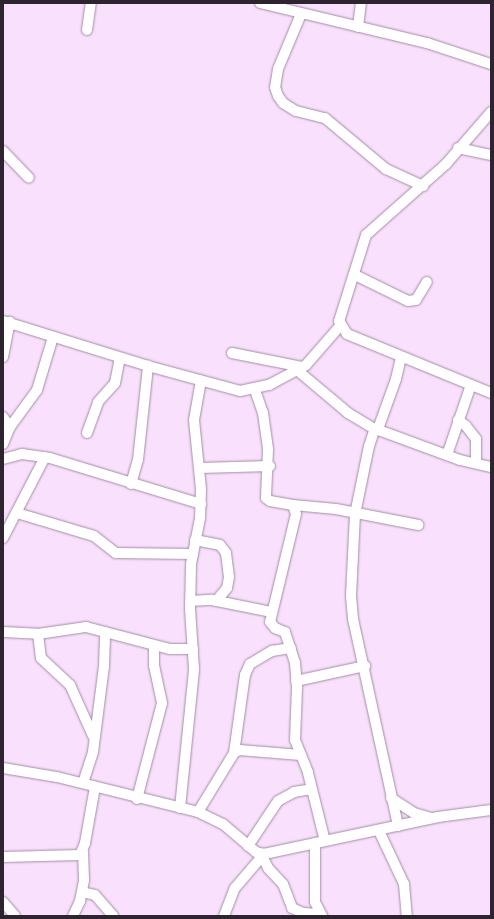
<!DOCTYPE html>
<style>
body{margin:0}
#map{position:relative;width:494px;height:919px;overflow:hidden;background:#f9e0fc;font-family:"Sofia Sans Condensed",sans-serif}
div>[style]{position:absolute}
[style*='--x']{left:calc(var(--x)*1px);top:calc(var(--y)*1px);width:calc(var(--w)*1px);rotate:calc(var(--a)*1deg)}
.roads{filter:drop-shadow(0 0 1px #a38ca6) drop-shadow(0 0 1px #a38ca6)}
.minor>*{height:10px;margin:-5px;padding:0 5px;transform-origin:5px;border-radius:5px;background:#fff}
span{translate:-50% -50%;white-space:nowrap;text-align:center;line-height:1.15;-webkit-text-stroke:3.5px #fdf3fe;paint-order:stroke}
.frame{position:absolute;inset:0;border:4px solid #2e242f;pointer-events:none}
</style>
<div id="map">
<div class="roads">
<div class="minor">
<div style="--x:260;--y:3;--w:172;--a:13.5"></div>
<div style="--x:427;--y:43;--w:67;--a:18.2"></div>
<div style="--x:301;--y:14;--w:60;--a:112.7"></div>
<div style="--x:278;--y:69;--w:18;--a:99"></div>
<div style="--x:275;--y:87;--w:9;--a:72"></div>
<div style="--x:278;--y:96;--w:9;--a:54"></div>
<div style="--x:283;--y:103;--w:15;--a:32"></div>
<div style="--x:296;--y:111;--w:30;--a:14"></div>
<div style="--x:325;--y:118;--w:80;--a:39.9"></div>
<div style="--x:386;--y:169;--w:41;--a:24.7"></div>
<div style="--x:358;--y:27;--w:24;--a:-83"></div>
<div style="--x:87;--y:30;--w:27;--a:-82"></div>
<div style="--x:491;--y:112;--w:69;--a:130.9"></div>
<div style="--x:446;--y:164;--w:107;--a:138.4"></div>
<div style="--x:366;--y:235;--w:90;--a:107.4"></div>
<div style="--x:339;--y:321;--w:15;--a:58"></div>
<div style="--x:347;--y:334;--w:156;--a:22.3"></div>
<div style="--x:458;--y:148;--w:34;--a:12"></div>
<div style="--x:3;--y:151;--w:37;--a:46"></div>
<div style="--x:355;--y:275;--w:59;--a:26.1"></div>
<div style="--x:408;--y:301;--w:8;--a:-7"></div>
<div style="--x:416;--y:300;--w:21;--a:-59"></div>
<div style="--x:3;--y:321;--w:152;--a:17.2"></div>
<div style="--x:148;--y:366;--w:95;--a:15.2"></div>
<div style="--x:240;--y:391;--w:30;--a:-12"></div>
<div style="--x:269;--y:385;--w:42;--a:-28.4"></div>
<div style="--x:306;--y:365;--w:52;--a:-48.9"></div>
<div style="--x:232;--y:353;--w:71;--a:11.3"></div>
<div style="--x:3;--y:357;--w:36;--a:-79"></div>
<div style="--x:297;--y:370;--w:67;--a:40.1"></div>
<div style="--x:348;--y:413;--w:29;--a:31"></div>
<div style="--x:373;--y:428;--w:93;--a:20.2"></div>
<div style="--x:460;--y:460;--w:32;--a:13"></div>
<div style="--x:255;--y:390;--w:24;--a:71"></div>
<div style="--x:263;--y:413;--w:37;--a:82"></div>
<div style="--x:268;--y:450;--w:48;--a:92.4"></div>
<div style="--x:266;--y:498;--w:5;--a:37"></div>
<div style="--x:270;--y:501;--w:23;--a:10"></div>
<div style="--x:293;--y:505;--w:9;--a:72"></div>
<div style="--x:296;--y:514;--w:111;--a:103.5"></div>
<div style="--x:270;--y:622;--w:8;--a:50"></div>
<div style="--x:275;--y:628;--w:11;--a:22"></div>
<div style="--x:285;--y:632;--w:33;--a:72"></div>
<div style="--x:295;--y:663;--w:25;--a:85"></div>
<div style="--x:297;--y:688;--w:52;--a:92.2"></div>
<div style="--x:295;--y:740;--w:35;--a:68"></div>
<div style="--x:308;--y:773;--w:70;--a:76"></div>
<div style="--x:3;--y:417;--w:12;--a:55"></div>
<div style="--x:458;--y:420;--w:10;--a:37"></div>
<div style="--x:466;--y:426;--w:16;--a:52"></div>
<div style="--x:476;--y:439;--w:24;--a:90"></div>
<div style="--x:375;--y:428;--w:19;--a:108"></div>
<div style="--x:369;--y:446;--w:69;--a:101.6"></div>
<div style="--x:355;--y:514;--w:82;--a:92.8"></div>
<div style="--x:351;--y:596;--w:23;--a:85"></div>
<div style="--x:353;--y:619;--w:212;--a:77.7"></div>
<div style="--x:378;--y:429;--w:53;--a:-70.2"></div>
<div style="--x:396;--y:379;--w:23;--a:-77"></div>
<div style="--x:87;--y:433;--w:33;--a:-70"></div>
<div style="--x:98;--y:402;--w:25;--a:-48"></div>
<div style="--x:115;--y:383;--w:25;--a:-79"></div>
<div style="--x:3;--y:444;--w:18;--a:-68"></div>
<div style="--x:10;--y:427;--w:46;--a:-53.9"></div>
<div style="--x:37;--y:390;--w:55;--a:-73.2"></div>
<div style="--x:447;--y:455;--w:74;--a:-71.1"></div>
<div style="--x:3;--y:459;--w:20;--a:-15"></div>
<div style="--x:22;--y:454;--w:28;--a:8"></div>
<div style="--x:50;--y:458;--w:158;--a:16.9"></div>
<div style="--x:200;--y:468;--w:70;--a:-1.6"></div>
<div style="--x:131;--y:484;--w:25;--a:-74"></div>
<div style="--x:138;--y:460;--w:95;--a:-83.9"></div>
<div style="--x:293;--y:505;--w:43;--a:5.3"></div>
<div style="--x:336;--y:509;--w:84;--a:11"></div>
<div style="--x:17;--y:513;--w:80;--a:16.6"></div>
<div style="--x:94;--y:536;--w:28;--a:38"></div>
<div style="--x:116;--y:553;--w:77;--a:0.7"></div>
<div style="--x:3;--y:538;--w:91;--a:-62.6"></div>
<div style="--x:195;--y:540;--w:25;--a:11"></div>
<div style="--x:220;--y:545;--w:10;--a:53"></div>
<div style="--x:226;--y:553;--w:24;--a:83"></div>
<div style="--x:229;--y:577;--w:11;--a:100"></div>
<div style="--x:227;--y:588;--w:17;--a:130"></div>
<div style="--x:190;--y:601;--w:22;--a:-3"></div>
<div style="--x:212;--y:600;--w:60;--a:11.5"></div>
<div style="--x:3;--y:632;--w:35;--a:3"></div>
<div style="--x:38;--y:634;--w:49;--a:-8.3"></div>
<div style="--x:86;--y:627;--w:87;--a:14.7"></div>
<div style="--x:170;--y:649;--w:23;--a:0"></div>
<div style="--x:38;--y:634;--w:24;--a:83"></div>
<div style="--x:41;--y:658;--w:40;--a:43"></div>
<div style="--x:70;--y:685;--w:56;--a:65.7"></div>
<div style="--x:296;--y:681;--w:71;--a:-12.3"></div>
<div style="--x:234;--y:753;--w:79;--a:-82"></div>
<div style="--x:245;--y:675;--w:12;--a:-66"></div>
<div style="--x:250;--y:664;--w:26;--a:-31"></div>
<div style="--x:272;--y:651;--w:19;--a:-9"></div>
<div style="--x:3;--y:768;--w:55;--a:9.5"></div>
<div style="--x:57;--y:777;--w:145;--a:13.9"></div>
<div style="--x:198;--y:812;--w:28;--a:26"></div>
<div style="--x:223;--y:824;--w:43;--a:40.3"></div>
<div style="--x:256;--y:852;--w:8;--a:14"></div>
<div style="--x:264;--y:854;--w:178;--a:-12"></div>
<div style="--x:438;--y:817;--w:53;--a:-7.5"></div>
<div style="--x:83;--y:783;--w:33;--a:-72"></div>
<div style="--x:93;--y:752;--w:87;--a:-82.7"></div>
<div style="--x:104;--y:666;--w:34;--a:-88"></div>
<div style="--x:391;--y:798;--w:27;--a:33"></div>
<div style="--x:414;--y:813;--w:19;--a:16"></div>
<div style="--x:137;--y:799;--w:99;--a:-75.4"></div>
<div style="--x:162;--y:703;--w:38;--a:-102"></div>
<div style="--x:154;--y:666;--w:20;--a:-90"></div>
<div style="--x:180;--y:808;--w:140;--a:-84.2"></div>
<div style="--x:194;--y:669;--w:60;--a:-93.8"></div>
<div style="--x:190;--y:609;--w:45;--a:-88.7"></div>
<div style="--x:191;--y:564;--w:47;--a:-78.9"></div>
<div style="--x:200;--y:518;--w:29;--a:-88"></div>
<div style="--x:201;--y:489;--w:69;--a:-95.8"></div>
<div style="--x:194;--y:420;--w:40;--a:-80"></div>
<div style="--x:198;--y:812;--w:69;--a:-58.6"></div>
<div style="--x:234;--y:753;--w:6;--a:-31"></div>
<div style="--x:239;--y:750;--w:62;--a:4.6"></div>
<div style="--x:379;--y:831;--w:59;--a:64.7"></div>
<div style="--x:404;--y:884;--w:32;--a:85"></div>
<div style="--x:315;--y:843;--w:59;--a:90"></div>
<div style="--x:315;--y:902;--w:16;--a:63"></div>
<div style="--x:248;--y:846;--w:54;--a:-56.3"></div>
<div style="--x:278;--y:801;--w:18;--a:-29"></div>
<div style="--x:294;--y:792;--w:18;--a:-9"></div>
<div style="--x:262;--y:856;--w:13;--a:63"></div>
<div style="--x:268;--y:868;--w:22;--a:47"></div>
<div style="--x:283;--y:884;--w:26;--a:69"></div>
<div style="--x:292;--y:908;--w:12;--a:24"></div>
<div style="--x:303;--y:913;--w:17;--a:3"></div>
<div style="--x:3;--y:857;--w:77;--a:-1.5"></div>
<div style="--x:80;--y:855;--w:13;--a:-67"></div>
<div style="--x:85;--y:843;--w:57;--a:-79.9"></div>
<div style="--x:82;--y:892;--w:13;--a:13"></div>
<div style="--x:95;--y:895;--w:28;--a:49"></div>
<div style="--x:3;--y:902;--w:18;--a:49"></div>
<div style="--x:73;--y:916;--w:17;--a:-65"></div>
<div style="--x:80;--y:901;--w:21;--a:-79"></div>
<div style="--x:84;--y:880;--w:28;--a:-92"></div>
<div style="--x:224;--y:916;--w:30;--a:-69"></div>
<div style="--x:235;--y:888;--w:45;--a:-49.5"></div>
</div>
</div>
<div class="frame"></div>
</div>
